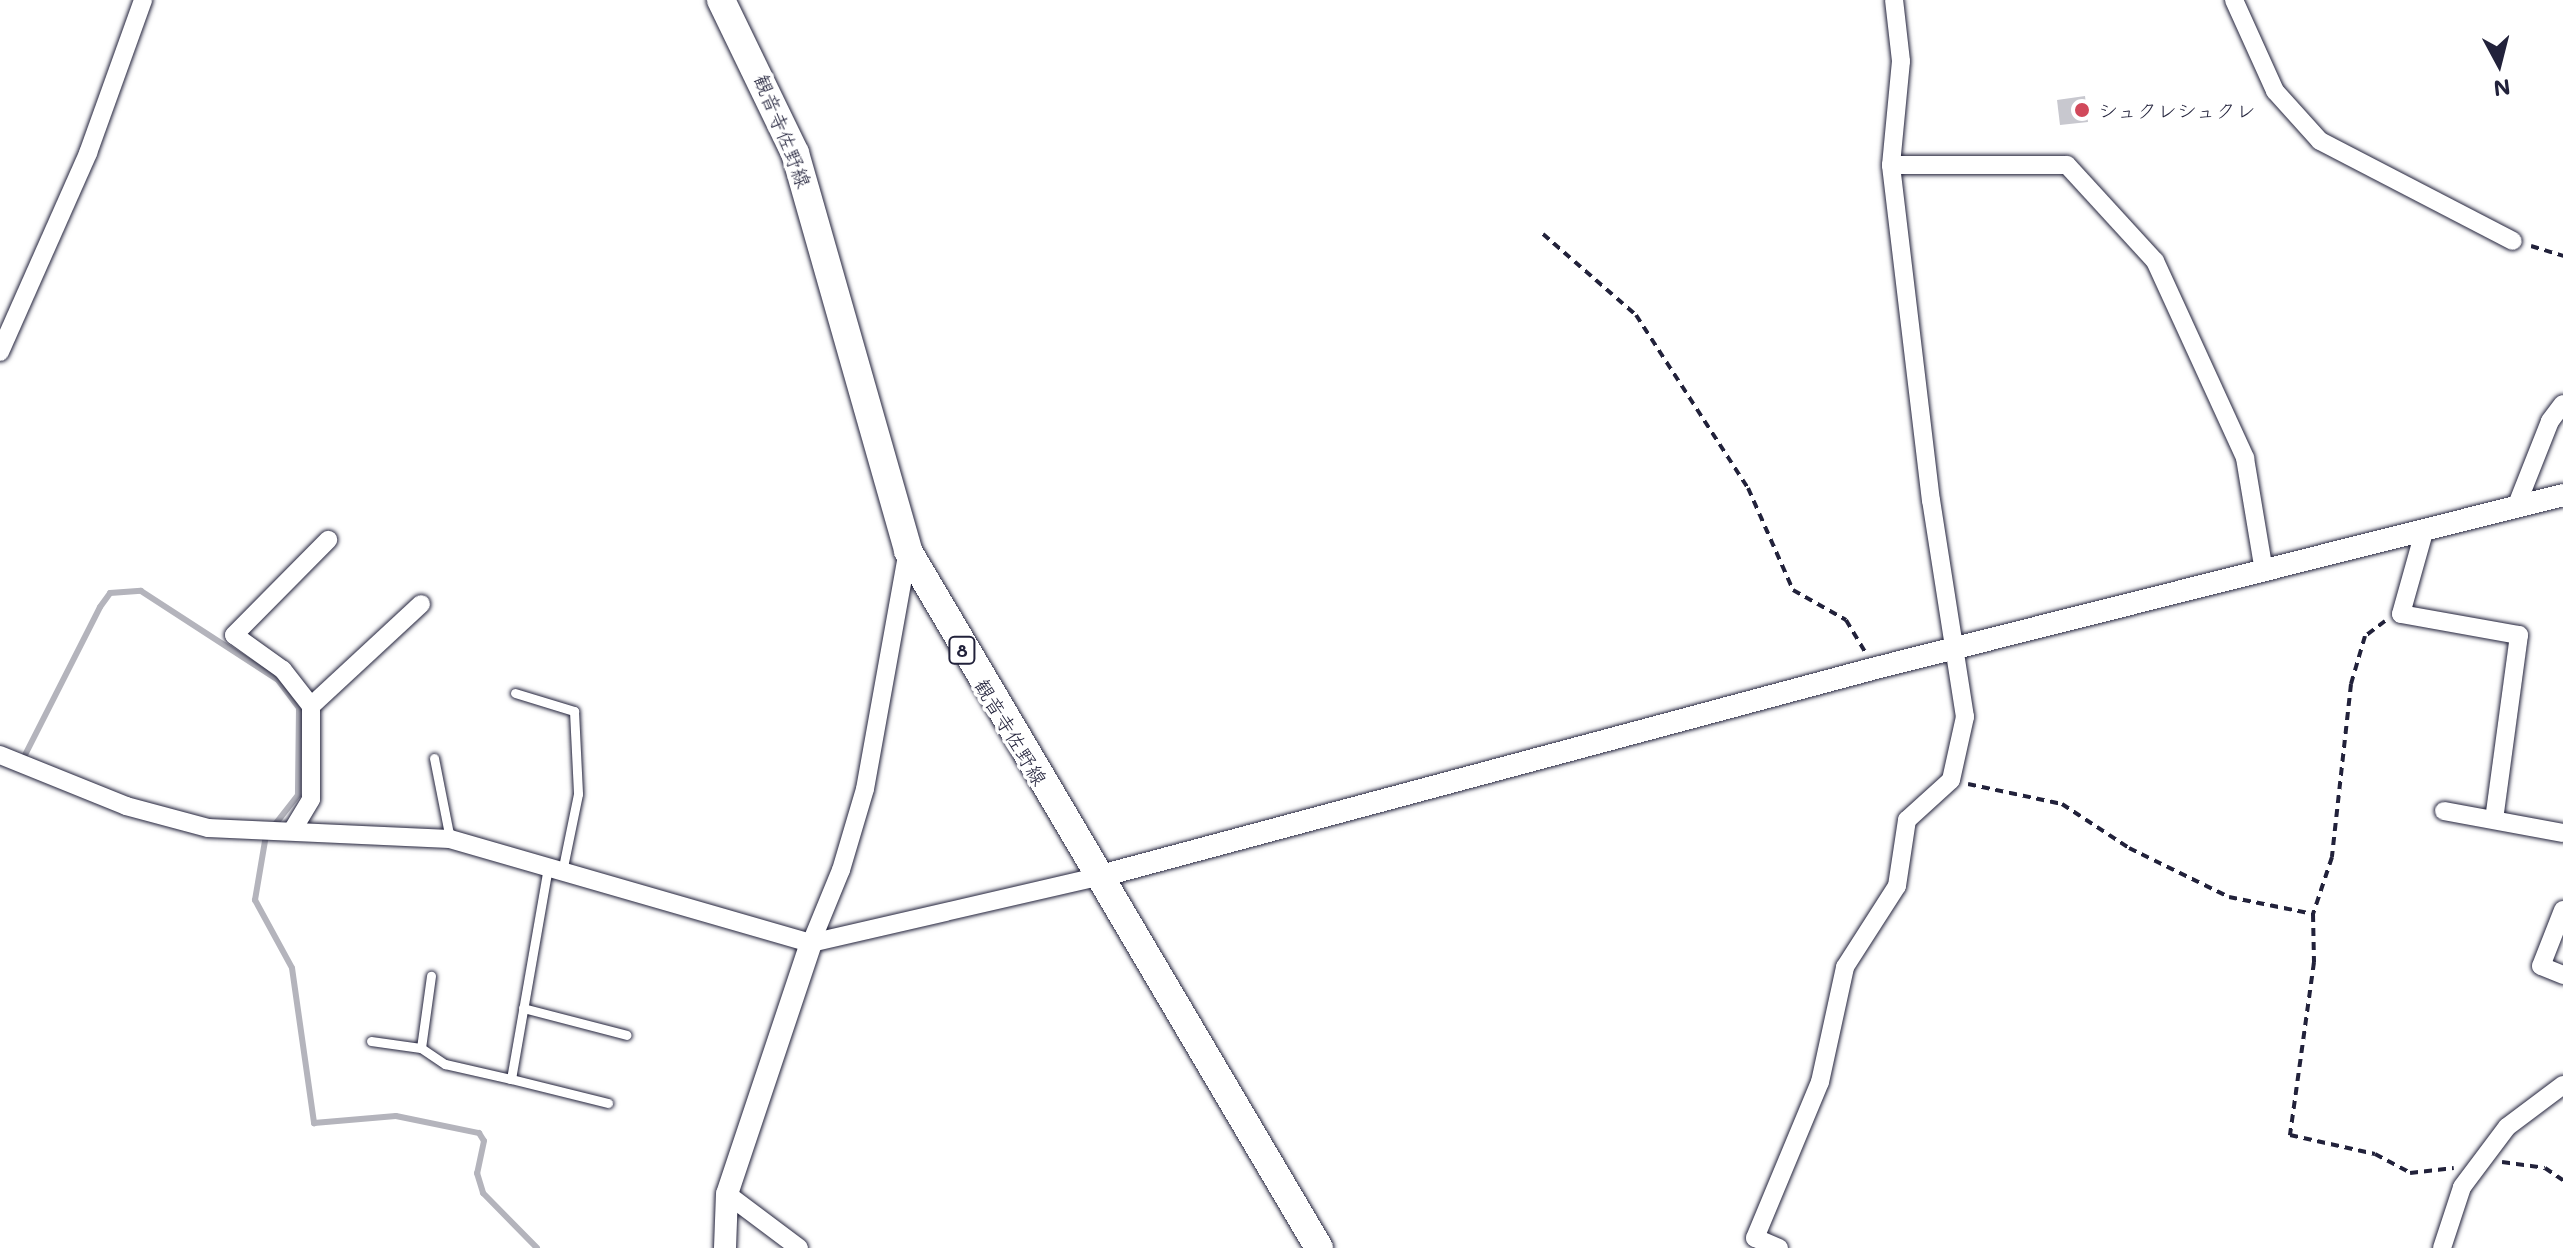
<!DOCTYPE html>
<meta charset="utf-8">
<style>
body{margin:0}
#map{position:relative;width:2563px;height:1248px;overflow:hidden;background:#fff;font-family:Mali,"Klee One",sans-serif}
div>[style]{position:absolute}
[style*='--x']{left:calc(var(--x)*1px);top:calc(var(--y)*1px);width:calc(var(--w)*1px);rotate:calc(var(--a)*1deg)}
.stream>*{height:6px;margin:-3px;padding:0 3px;transform-origin:3px;border-radius:3px;background:#b4b4bc}
.building>*{inset:0;background:#c8c8cf}
.path>*{height:4px;margin-top:-2px;transform-origin:0;background:repeating-linear-gradient(90deg,#22223b 0 8px,transparent 0 14px)}
.roads{filter:drop-shadow(0 0 2px #22223b) drop-shadow(0 0 2px #22223b)}
.service>*{height:9px;margin:-4.5px;padding:0 4.5px;transform-origin:4.5px;border-radius:4.5px;background:#fff}
.minor>*{height:18px;margin:-9px;padding:0 9px;transform-origin:9px;border-radius:9px;background:#fff}
.tertiary>*{height:22px;margin:-11px;padding:0 11px;transform-origin:11px;border-radius:11px;background:#fff}
.primary>*{height:28px;margin:-14px;padding:0 14px;transform-origin:14px;border-radius:14px;background:#fff}
.dots>*{width:22px;height:22px;translate:-50% -50%;box-sizing:border-box;border:4px solid #fff;border-radius:50%}
span{translate:-50% -50%;white-space:nowrap;text-align:center;line-height:1.15;-webkit-text-stroke:7px #fff;paint-order:stroke}
.shield-label span{padding:2px 6px;background:#fff;border:2px solid;border-radius:6px;-webkit-text-stroke-width:0}
.shield-label{font-size:18px;color:#22223b;font-weight:700}
.poi-label{font-size:20px;color:#22223b}
.left{translate:0 -50%;text-align:left}
.street-label{font-size:20px;color:#22223b}
.north{position:absolute;left:2459px;top:24px;width:80px;height:80px;-webkit-text-stroke:6px #fff;paint-order:stroke;rotate:173deg;font-size:22px;font-weight:700;line-height:32px;text-align:center;color:#22223b}
.north::after{content:'';display:block;margin:auto;width:28px;height:36px;background:#22223b;clip-path:polygon(50% 0,100% 100%,50% 72%,0 100%)}
</style>
<div id="map">
<div class="stream">
<div style="--x:24;--y:757;--w:168;--a:-63.1"></div>
<div style="--x:100;--y:607;--w:17;--a:-54"></div>
<div style="--x:110;--y:593;--w:31;--a:-4"></div>
<div style="--x:141;--y:591;--w:163;--a:33"></div>
<div style="--x:278;--y:680;--w:35;--a:53"></div>
<div style="--x:299;--y:708;--w:87;--a:90.7"></div>
<div style="--x:298;--y:795;--w:41;--a:128"></div>
<div style="--x:266;--y:835;--w:66;--a:99.6"></div>
<div style="--x:255;--y:900;--w:77;--a:61.4"></div>
<div style="--x:292;--y:968;--w:157;--a:81.9"></div>
<div style="--x:314;--y:1123;--w:82;--a:-4.9"></div>
<div style="--x:396;--y:1116;--w:85;--a:11.6"></div>
<div style="--x:479;--y:1133;--w:9;--a:58"></div>
<div style="--x:484;--y:1141;--w:33;--a:102"></div>
<div style="--x:477;--y:1173;--w:21;--a:73"></div>
<div style="--x:483;--y:1193;--w:77;--a:45.5"></div>
</div>
<div class="building">
<div style="clip-path:polygon(2085px 96px,2088px 122px,2060px 125px,2057px 100px)"></div>
</div>
<div class="path">
<div style="--x:1543;--y:234;--w:123;--a:41.1"></div>
<div style="--x:1636;--y:315;--w:206;--a:57.1"></div>
<div style="--x:1748;--y:488;--w:111;--a:66.2"></div>
<div style="--x:1793;--y:590;--w:61;--a:29.5"></div>
<div style="--x:1846;--y:620;--w:39;--a:59"></div>
<div style="--x:2531;--y:246;--w:34;--a:17"></div>
<div style="--x:2385;--y:621;--w:25;--a:143"></div>
<div style="--x:2365;--y:636;--w:50;--a:106.3"></div>
<div style="--x:2351;--y:684;--w:174;--a:96.3"></div>
<div style="--x:2332;--y:857;--w:60;--a:108.4"></div>
<div style="--x:2313;--y:914;--w:48;--a:88.8"></div>
<div style="--x:2314;--y:962;--w:175;--a:97.9"></div>
<div style="--x:2290;--y:1135;--w:87;--a:12.6"></div>
<div style="--x:2375;--y:1154;--w:40;--a:28"></div>
<div style="--x:2410;--y:1173;--w:44;--a:-6.5"></div>
<div style="--x:1968;--y:784;--w:96;--a:12"></div>
<div style="--x:2062;--y:804;--w:80;--a:33.3"></div>
<div style="--x:2129;--y:848;--w:111;--a:26.1"></div>
<div style="--x:2229;--y:897;--w:86;--a:11.4"></div>
<div style="--x:2502;--y:1162;--w:43;--a:7.9"></div>
<div style="--x:2545;--y:1168;--w:22;--a:34"></div>
</div>
<div class="roads">
<div class="service">
<div style="--x:515;--y:693;--w:62;--a:17"></div>
<div style="--x:574;--y:711;--w:83;--a:87.2"></div>
<div style="--x:578;--y:794;--w:80;--a:101.6"></div>
<div style="--x:434;--y:758;--w:83;--a:78.8"></div>
<div style="--x:523;--y:1008;--w:107;--a:14.6"></div>
<div style="--x:371;--y:1041;--w:50;--a:8"></div>
<div style="--x:421;--y:1048;--w:29;--a:34"></div>
<div style="--x:445;--y:1064;--w:68;--a:12.8"></div>
<div style="--x:511;--y:1079;--w:214;--a:-80.1"></div>
<div style="--x:421;--y:1048;--w:73;--a:-82.1"></div>
<div style="--x:511;--y:1079;--w:100;--a:13.9"></div>
</div>
<div class="minor">
<div style="--x:2234;--y:0;--w:100;--a:65.7"></div>
<div style="--x:2275;--y:91;--w:67;--a:48"></div>
<div style="--x:2320;--y:141;--w:217;--a:27.4"></div>
<div style="--x:1891;--y:165;--w:176;--a:0"></div>
<div style="--x:2067;--y:165;--w:130;--a:47.5"></div>
<div style="--x:2155;--y:261;--w:217;--a:65.4"></div>
<div style="--x:2245;--y:458;--w:115;--a:80.5"></div>
<div style="--x:0;--y:352;--w:218;--a:-66.1"></div>
<div style="--x:88;--y:153;--w:163;--a:-70.2"></div>
<div style="--x:2516;--y:507;--w:92;--a:-68.4"></div>
<div style="--x:2550;--y:421;--w:21;--a:-53"></div>
<div style="--x:2424;--y:532;--w:85;--a:105.7"></div>
<div style="--x:2401;--y:614;--w:120;--a:10.1"></div>
<div style="--x:2519;--y:635;--w:186;--a:97.7"></div>
<div style="--x:311;--y:706;--w:150;--a:-42.8"></div>
<div style="--x:0;--y:755;--w:136;--a:22"></div>
<div style="--x:126;--y:806;--w:85;--a:15"></div>
<div style="--x:208;--y:828;--w:242;--a:2.6"></div>
<div style="--x:450;--y:839;--w:376;--a:16.1"></div>
<div style="--x:811;--y:943;--w:294;--a:-13"></div>
<div style="--x:2444;--y:811;--w:121;--a:10.5"></div>
<div style="--x:292;--y:831;--w:37;--a:-59"></div>
<div style="--x:311;--y:799;--w:93;--a:-90"></div>
<div style="--x:311;--y:706;--w:46;--a:-127.9"></div>
<div style="--x:283;--y:670;--w:60;--a:-144.5"></div>
<div style="--x:234;--y:635;--w:134;--a:-45.3"></div>
<div style="--x:2563;--y:910;--w:60;--a:111.4"></div>
<div style="--x:2541;--y:966;--w:24;--a:22"></div>
<div style="--x:811;--y:943;--w:79;--a:-67.7"></div>
<div style="--x:841;--y:870;--w:84;--a:-73.5"></div>
<div style="--x:865;--y:789;--w:242;--a:-79.8"></div>
<div style="--x:727;--y:1194;--w:90;--a:36.9"></div>
<div style="--x:1779;--y:1248;--w:26;--a:-157"></div>
<div style="--x:1755;--y:1238;--w:169;--a:-67.4"></div>
<div style="--x:1820;--y:1082;--w:118;--a:-77.7"></div>
<div style="--x:1845;--y:967;--w:96;--a:-57.3"></div>
<div style="--x:1897;--y:886;--w:67;--a:-81.4"></div>
<div style="--x:1907;--y:820;--w:59;--a:-42.3"></div>
<div style="--x:1951;--y:780;--w:65;--a:-77.5"></div>
<div style="--x:1965;--y:717;--w:219;--a:-98.9"></div>
<div style="--x:1931;--y:501;--w:338;--a:-96.8"></div>
<div style="--x:1891;--y:165;--w:104;--a:-84.5"></div>
<div style="--x:1901;--y:61;--w:61;--a:-96.5"></div>
<div style="--x:2442;--y:1248;--w:64;--a:-71.8"></div>
<div style="--x:2462;--y:1187;--w:75;--a:-53.1"></div>
<div style="--x:2507;--y:1127;--w:70;--a:-36.9"></div>
</div>
<div class="tertiary">
<div style="--x:1097;--y:877;--w:807;--a:-15.02"></div>
<div style="--x:1876;--y:668;--w:708;--a:-14.13"></div>
<div style="--x:725;--y:1248;--w:54;--a:-87.9"></div>
<div style="--x:727;--y:1194;--w:265;--a:-71.5"></div>
</div>
<div class="primary">
<div style="--x:721;--y:0;--w:170;--a:64.2"></div>
<div style="--x:795;--y:153;--w:414;--a:74.1"></div>
<div style="--x:908;--y:551;--w:809;--a:59.47"></div>
</div>
</div>
<div class="dots">
<div style="left:2082px;top:110px;background:#d1495b"></div>
</div>
<div class="shield-label">
<span style="left:962px;top:650px">8</span>
</div>
<div class="poi-label">
<span class="left" style="left:2098px;top:110px">シュクレシュクレ</span>
</div>
<div class="street-label">
<span style="left:783px;top:131px;rotate:68deg">観音寺佐野線</span>
<span style="left:1011px;top:732px;rotate:59deg">観音寺佐野線</span>
</div>
<div class="north">N</div>
</div>
